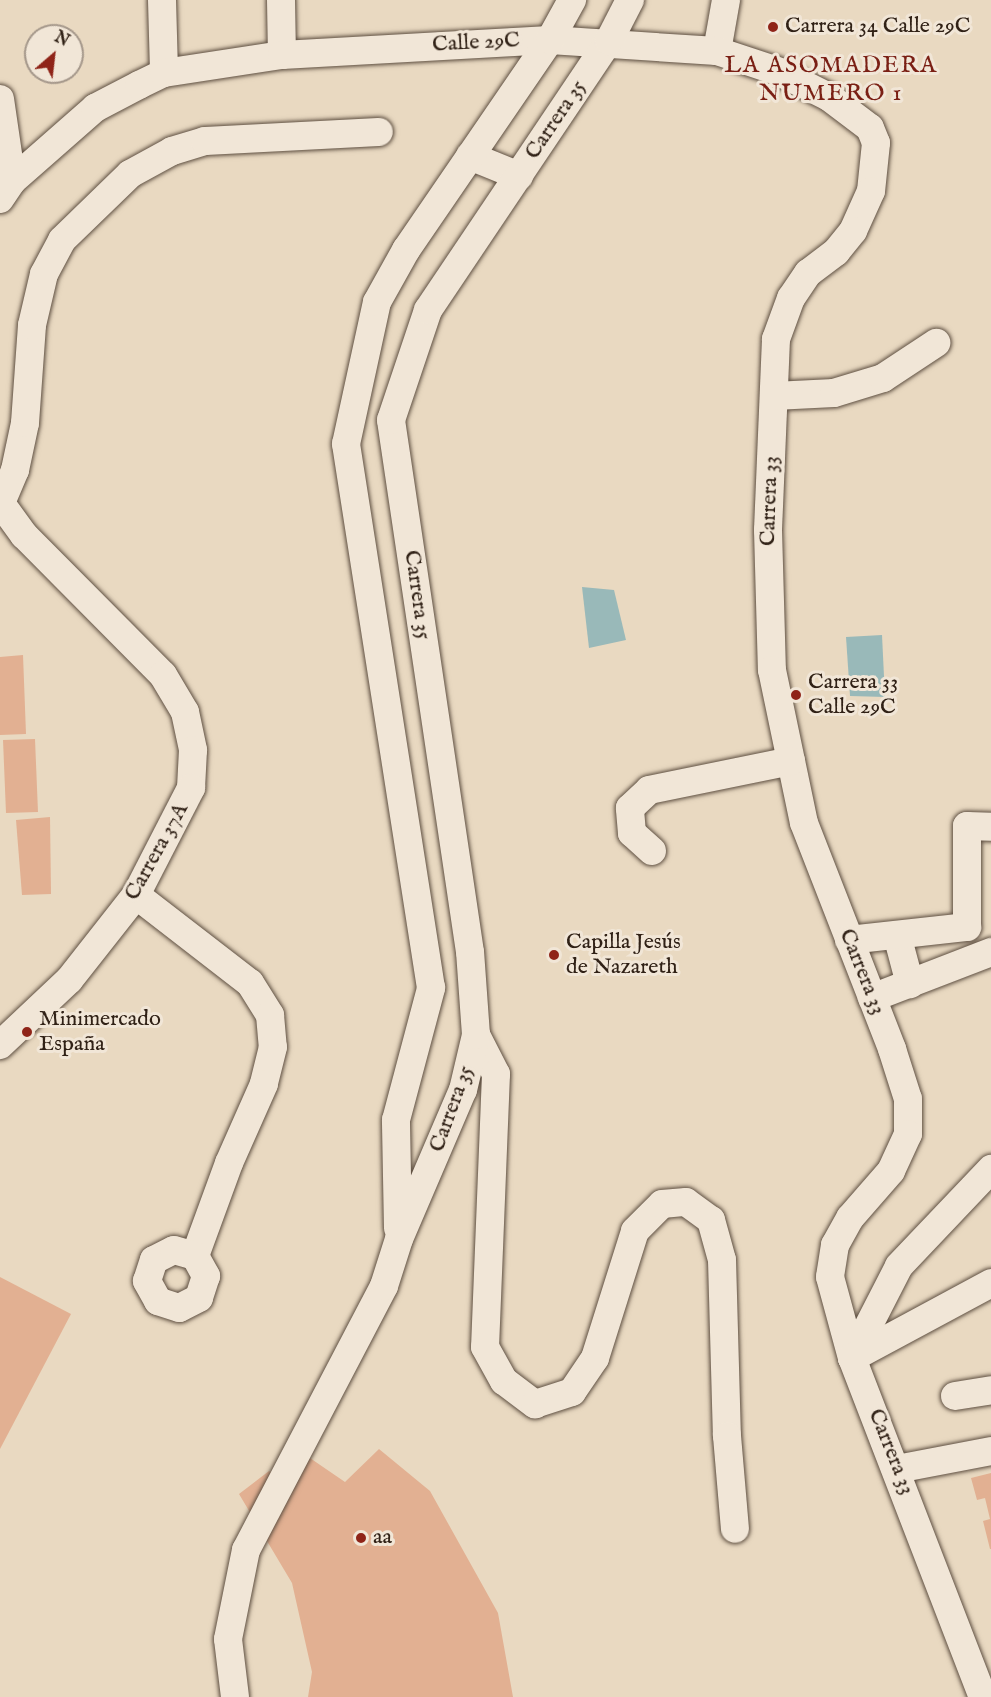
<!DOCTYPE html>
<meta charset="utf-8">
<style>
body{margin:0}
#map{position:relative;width:991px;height:1697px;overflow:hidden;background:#e9d9c1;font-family:"IM FELL English",serif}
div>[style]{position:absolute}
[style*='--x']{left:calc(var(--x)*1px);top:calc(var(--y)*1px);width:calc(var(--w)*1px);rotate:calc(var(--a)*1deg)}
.water>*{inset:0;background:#99b9b9}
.building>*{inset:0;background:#e2b092}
.roads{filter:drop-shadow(0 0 2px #5e4f41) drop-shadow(0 0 2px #5e4f41)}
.minor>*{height:28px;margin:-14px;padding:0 14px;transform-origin:14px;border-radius:14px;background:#f1e6d7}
.dots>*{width:16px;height:16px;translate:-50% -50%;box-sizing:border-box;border:3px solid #f1e6d7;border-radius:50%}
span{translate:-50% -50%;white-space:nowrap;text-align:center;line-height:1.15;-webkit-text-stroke:6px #f1e6d7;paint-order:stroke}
.poi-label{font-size:22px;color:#302116}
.left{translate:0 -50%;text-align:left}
.street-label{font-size:22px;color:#302116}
.neighbourhood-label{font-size:24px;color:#7a1f14;letter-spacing:1.5px}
.north{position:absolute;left:24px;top:24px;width:60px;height:60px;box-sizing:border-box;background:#f1e6d7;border:2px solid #a4978a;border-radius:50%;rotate:28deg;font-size:16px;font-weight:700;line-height:24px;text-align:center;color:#302116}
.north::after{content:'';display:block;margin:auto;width:21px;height:27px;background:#8f2418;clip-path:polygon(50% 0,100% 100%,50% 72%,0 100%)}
</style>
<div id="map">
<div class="water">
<div style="clip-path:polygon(582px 587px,614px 590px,626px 640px,589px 648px)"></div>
<div style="clip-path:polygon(882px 635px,885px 697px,850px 696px,846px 637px)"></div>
</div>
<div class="building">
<div style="clip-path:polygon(23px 655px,26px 734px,0 735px,0 657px)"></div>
<div style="clip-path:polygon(35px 739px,38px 812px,6px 813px,3px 740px)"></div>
<div style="clip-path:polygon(50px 817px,51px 894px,22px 895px,16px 820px)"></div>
<div style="clip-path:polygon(0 1277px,71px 1314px,0 1449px)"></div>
<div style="clip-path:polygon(379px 1449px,430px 1491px,498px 1613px,513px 1697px,308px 1697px,312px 1672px,292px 1583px,239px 1494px,269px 1471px,282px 1480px,307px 1456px,345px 1482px)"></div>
<div style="clip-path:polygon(991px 1473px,991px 1549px,990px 1549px,983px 1521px,990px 1519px,985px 1498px,977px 1500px,971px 1478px)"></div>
</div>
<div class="roads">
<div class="minor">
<div style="--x:162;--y:0;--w:73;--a:88.4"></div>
<div style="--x:281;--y:0;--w:55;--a:89"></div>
<div style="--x:717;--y:51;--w:52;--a:-80"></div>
<div style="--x:0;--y:99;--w:83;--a:81.7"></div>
<div style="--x:470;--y:156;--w:53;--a:22.2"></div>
<div style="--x:0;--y:199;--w:22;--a:-56"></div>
<div style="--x:12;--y:181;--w:111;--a:-41.3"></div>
<div style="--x:95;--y:108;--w:50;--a:-27.6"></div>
<div style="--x:139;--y:85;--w:28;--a:-26"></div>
<div style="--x:164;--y:73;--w:119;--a:-8.7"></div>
<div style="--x:282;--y:55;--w:268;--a:-3.2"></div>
<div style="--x:550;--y:40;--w:167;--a:3.8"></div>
<div style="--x:717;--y:51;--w:63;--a:18.4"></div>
<div style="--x:777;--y:71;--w:58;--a:26.6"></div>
<div style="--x:829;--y:97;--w:51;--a:37.1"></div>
<div style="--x:870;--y:128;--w:16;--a:68"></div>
<div style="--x:876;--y:143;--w:48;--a:95.9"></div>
<div style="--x:871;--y:191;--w:44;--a:114.2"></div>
<div style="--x:853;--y:231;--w:27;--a:129"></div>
<div style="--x:836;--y:252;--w:35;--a:143"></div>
<div style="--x:808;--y:273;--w:30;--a:124"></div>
<div style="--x:791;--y:298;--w:44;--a:110.1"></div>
<div style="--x:776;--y:339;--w:191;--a:92.4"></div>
<div style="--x:768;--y:530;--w:140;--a:88.4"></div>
<div style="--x:772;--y:670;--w:156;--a:78.2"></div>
<div style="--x:804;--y:823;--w:243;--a:68.7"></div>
<div style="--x:892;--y:1049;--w:52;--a:72.3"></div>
<div style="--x:908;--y:1099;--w:35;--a:90"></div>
<div style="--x:908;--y:1134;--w:41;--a:114.7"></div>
<div style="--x:891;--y:1171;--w:62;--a:131.1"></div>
<div style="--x:850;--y:1218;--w:31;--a:119"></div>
<div style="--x:835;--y:1245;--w:32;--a:99"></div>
<div style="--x:830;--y:1277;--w:84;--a:74.8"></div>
<div style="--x:852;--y:1358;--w:363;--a:68.9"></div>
<div style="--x:774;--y:396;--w:60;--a:-2.9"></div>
<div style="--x:834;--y:393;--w:51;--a:-17"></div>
<div style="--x:883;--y:378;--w:64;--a:-33.4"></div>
<div style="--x:0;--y:502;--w:41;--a:54"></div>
<div style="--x:24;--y:535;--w:197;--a:45.2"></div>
<div style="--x:163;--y:675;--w:43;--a:59.3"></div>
<div style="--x:185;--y:712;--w:39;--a:78"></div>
<div style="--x:193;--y:750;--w:38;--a:93"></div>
<div style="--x:191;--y:788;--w:120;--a:117.2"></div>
<div style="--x:136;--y:895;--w:108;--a:128.2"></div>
<div style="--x:69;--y:980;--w:95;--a:136.7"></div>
<div style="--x:1;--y:503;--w:36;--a:-67"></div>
<div style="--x:15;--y:470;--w:48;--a:-78"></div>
<div style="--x:25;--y:423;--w:98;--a:-85.9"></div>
<div style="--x:32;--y:325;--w:52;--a:-76.8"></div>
<div style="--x:44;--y:274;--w:38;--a:-62"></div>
<div style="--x:62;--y:240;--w:95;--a:-44.1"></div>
<div style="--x:130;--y:174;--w:48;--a:-28.7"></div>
<div style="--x:172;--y:151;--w:34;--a:-17"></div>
<div style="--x:205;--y:141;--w:174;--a:-3"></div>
<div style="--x:652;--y:851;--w:27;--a:-138"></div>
<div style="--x:632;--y:833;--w:25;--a:-95"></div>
<div style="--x:630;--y:808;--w:26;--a:-43"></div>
<div style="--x:649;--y:790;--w:145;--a:-11.5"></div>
<div style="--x:136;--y:895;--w:144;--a:37.7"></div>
<div style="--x:250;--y:983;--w:38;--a:58"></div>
<div style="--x:270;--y:1015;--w:32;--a:85"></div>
<div style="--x:273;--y:1047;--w:38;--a:104"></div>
<div style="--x:264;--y:1084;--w:86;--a:113.9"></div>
<div style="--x:229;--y:1163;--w:99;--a:110.1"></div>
<div style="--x:195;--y:1256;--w:23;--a:61"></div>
<div style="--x:206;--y:1276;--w:23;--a:108"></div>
<div style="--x:199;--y:1298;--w:22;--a:153"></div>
<div style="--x:179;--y:1308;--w:22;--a:-162"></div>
<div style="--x:158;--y:1301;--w:23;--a:-119"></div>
<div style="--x:147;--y:1281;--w:22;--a:-72"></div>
<div style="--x:154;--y:1260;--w:22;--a:-27"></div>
<div style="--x:174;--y:1250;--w:22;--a:16"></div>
<div style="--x:897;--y:935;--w:51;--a:75.1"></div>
<div style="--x:849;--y:940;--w:119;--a:-6.3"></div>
<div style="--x:967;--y:927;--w:101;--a:-90"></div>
<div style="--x:967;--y:826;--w:24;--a:2"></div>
<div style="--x:872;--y:998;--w:128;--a:-21.1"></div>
<div style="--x:476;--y:1035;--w:44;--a:62.9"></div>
<div style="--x:496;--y:1074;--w:273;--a:92.3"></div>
<div style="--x:485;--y:1347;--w:39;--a:61"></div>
<div style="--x:504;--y:1381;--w:39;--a:37"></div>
<div style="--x:535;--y:1404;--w:39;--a:-18"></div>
<div style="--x:572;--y:1392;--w:41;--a:-55.9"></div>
<div style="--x:595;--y:1358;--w:133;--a:-72.5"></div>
<div style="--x:635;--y:1231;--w:38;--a:-45"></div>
<div style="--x:662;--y:1204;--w:24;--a:-5"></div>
<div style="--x:686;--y:1202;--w:31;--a:36"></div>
<div style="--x:711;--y:1220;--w:41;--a:74.6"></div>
<div style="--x:722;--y:1260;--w:176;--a:88.4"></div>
<div style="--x:727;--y:1436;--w:93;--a:85.1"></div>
<div style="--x:398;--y:1228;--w:108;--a:-91.1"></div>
<div style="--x:396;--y:1120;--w:137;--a:-75.1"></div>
<div style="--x:431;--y:988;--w:551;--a:-98.88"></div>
<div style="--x:346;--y:444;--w:145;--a:-77.7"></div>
<div style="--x:377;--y:302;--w:60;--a:-60.9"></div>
<div style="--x:406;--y:250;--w:255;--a:-55.6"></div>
<div style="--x:550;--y:40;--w:46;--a:-61.2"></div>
<div style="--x:852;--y:1358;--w:103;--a:-62.9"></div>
<div style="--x:899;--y:1266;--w:134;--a:-46.5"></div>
<div style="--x:852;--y:1358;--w:158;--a:-28.3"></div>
<div style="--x:955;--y:1396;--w:36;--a:-9"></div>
<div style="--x:897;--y:1469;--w:96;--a:-10.8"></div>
<div style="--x:235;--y:1697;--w:58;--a:-96.9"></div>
<div style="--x:228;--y:1639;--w:91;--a:-78.6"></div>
<div style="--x:246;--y:1550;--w:298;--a:-62.4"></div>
<div style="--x:384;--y:1286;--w:49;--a:-72.3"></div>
<div style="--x:399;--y:1239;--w:162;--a:-66.8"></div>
<div style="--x:463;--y:1090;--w:57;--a:-76.7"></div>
<div style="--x:476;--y:1035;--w:83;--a:-94.1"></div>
<div style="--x:470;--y:952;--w:538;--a:-98.45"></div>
<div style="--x:391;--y:420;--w:116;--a:-71.4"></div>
<div style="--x:428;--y:310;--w:324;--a:-56.1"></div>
<div style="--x:609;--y:41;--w:46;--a:-62.9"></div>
</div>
</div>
<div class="dots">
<div style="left:773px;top:27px;background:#8f2418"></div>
<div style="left:796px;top:695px;background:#8f2418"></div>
<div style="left:554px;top:955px;background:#8f2418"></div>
<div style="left:27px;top:1032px;background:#8f2418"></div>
<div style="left:361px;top:1538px;background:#8f2418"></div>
</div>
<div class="poi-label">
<span class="left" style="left:785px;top:27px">Carrera 34 Calle 29C</span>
<span class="left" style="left:808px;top:695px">Carrera 33<br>Calle 29C</span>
<span class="left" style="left:566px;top:955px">Capilla Jesús<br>de Nazareth</span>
<span class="left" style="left:39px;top:1032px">Minimercado<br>España</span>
<span class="left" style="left:373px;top:1538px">aa</span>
</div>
<div class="street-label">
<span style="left:476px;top:43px;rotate:-3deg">Calle 29C</span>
<span style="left:556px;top:120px;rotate:-56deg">Carrera 35</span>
<span style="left:770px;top:501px;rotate:-88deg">Carrera 33</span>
<span style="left:417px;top:595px;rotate:82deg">Carrera 35</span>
<span style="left:157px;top:852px;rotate:-61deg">Carrera 37A</span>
<span style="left:862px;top:972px;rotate:68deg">Carrera 33</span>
<span style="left:452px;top:1109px;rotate:-70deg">Carrera 35</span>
<span style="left:891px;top:1452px;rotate:68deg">Carrera 33</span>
</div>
<div class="neighbourhood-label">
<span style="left:831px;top:80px">LA ASOMADERA<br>NUMERO 1</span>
</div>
<div class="north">N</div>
</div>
